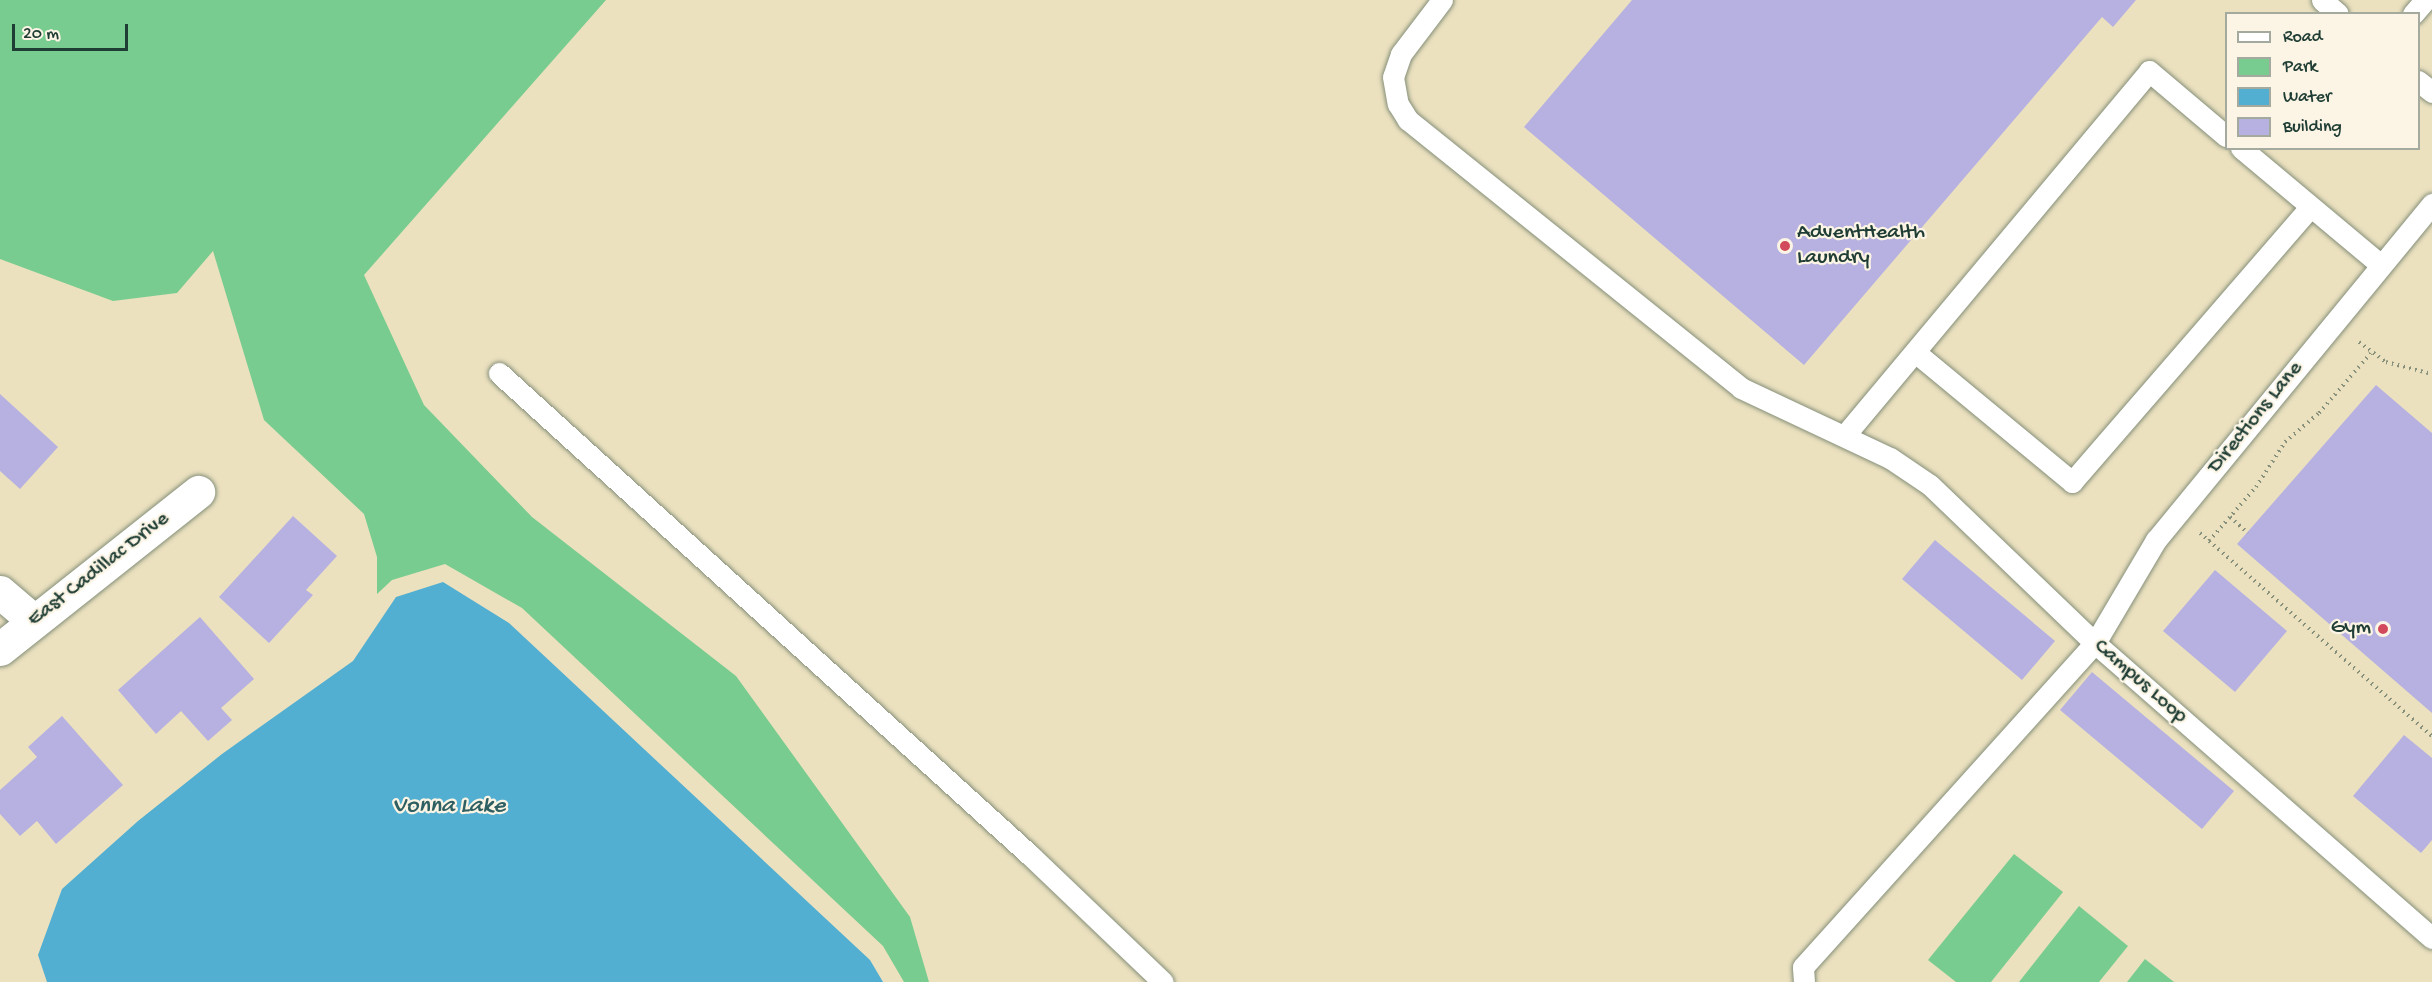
<!DOCTYPE html>
<style>
body{margin:0}
#map{position:relative;width:2432px;height:982px;overflow:hidden;background:#ebe1bf;font-family:"Gochi Hand",sans-serif}
div>[style]{position:absolute}
[style*='--x']{left:calc(var(--x)*1px);top:calc(var(--y)*1px);width:calc(var(--w)*1px);rotate:calc(var(--a)*1deg)}
.green>*{inset:0;background:#79cc8f}
.water>*{inset:0;background:#52afd1}
.building>*{inset:0;background:#b7b1e1}
.path>*{height:4px;margin-top:-2px;transform-origin:0;background:repeating-linear-gradient(90deg,#858f7a 0 1.5px,transparent 0 6px)}
.roads{filter:drop-shadow(0 0 2px #858f7a) drop-shadow(0 0 2px #858f7a)}
.lane>*{height:21px;margin:-10.5px;padding:0 10.5px;transform-origin:10.5px;border-radius:10.5px;background:#fff}
.street>*{height:33px;margin:-16.5px;padding:0 16.5px;transform-origin:16.5px;border-radius:16.5px;background:#fff}
.dots>*{width:16px;height:16px;translate:-50% -50%;box-sizing:border-box;border:3px solid #fcf5e5;border-radius:50%}
span{translate:-50% -50%;white-space:nowrap;text-align:center;line-height:1.15;-webkit-text-stroke:4.5px #fcf5e5;paint-order:stroke}
.poi-label{font-size:22px;color:#1f3d34}
.left{translate:0 -50%;text-align:left}
.right{translate:-100% -50%;text-align:right}
.street-label{font-size:22px;color:#1f3d34}
.water-label{font-size:24px;color:#2e5f63;font-style:italic}
.legend{position:absolute;left:2225px;top:12px;width:195px;height:138px;box-sizing:border-box;background:#fcf5e5;border:2px solid #a4ab9e;margin:0;padding:8px 10px;list-style:none;font-size:18px;color:#1f3d34}
.legend li{display:flex;align-items:center;gap:12px;height:30px}
.legend b{width:30px;border:2px solid #a4ab9e}
.scale{position:absolute;left:12px;top:24px;width:116px;height:27px;box-sizing:border-box;border:3px solid #1f3d34;border-top:0;padding-left:8px;font-size:18px;line-height:21px;white-space:nowrap;color:#1f3d34;-webkit-text-stroke:4px #fcf5e5;paint-order:stroke}
</style>
<div id="map">
<div class="green">
<div style="clip-path:polygon(0 0,606px 0,364px 275px,424px 405px,532px 517px,736px 676px,910px 917px,929px 982px,904px 982px,883px 946px,522px 608px,445px 564px,392px 580px,377px 594px,377px 557px,364px 514px,264px 420px,213px 251px,177px 293px,113px 301px,0 259px)"></div>
<div style="clip-path:polygon(2014px 854px,2063px 892px,1991px 982px,1956px 982px,1928px 960px)"></div>
<div style="clip-path:polygon(2079px 906px,2128px 946px,2099px 982px,2019px 982px)"></div>
<div style="clip-path:polygon(2145px 959px,2174px 982px,2127px 982px)"></div>
</div>
<div class="water">
<div style="clip-path:polygon(443px 582px,509px 623px,870px 960px,883px 982px,47px 982px,38px 955px,62px 889px,138px 821px,222px 754px,353px 661px,396px 597px)"></div>
</div>
<div class="building">
<div style="clip-path:polygon(1632px 0,2136px 0,2113px 27px,2102px 17px,1804px 365px,1524px 127px)"></div>
<div style="clip-path:polygon(2376px 385px,2432px 433px,2432px 713px,2237px 544px)"></div>
<div style="clip-path:polygon(0 394px,58px 447px,20px 489px,0 471px)"></div>
<div style="clip-path:polygon(293px 516px,337px 556px,306px 590px,313px 595px,269px 643px,219px 597px)"></div>
<div style="clip-path:polygon(1935px 540px,2055px 641px,2022px 680px,1902px 579px)"></div>
<div style="clip-path:polygon(2215px 570px,2287px 631px,2235px 692px,2163px 631px)"></div>
<div style="clip-path:polygon(200px 617px,254px 679px,221px 708px,232px 720px,208px 741px,181px 711px,156px 734px,118px 690px)"></div>
<div style="clip-path:polygon(2092px 672px,2234px 791px,2202px 829px,2060px 710px)"></div>
<div style="clip-path:polygon(62px 716px,123px 785px,56px 844px,37px 821px,20px 836px,0 814px,0 790px,37px 757px,28px 747px)"></div>
<div style="clip-path:polygon(2404px 735px,2432px 758px,2432px 840px,2421px 853px,2353px 796px)"></div>
</div>
<div class="path">
<div style="--x:2359;--y:342;--w:34;--a:37"></div>
<div style="--x:2386;--y:362;--w:48;--a:14.6"></div>
<div style="--x:2230;--y:517;--w:24;--a:42"></div>
<div style="--x:2200;--y:533;--w:308;--a:41.2"></div>
<div style="--x:2209;--y:541;--w:72;--a:-49"></div>
<div style="--x:2256;--y:487;--w:54;--a:-57.2"></div>
<div style="--x:2285;--y:442;--w:45;--a:-40.5"></div>
<div style="--x:2319;--y:413;--w:79;--a:-49.1"></div>
</div>
<div class="roads">
<div class="lane">
<div style="--x:1442;--y:0;--w:68;--a:127.2"></div>
<div style="--x:1401;--y:54;--w:24;--a:109"></div>
<div style="--x:1393;--y:77;--w:27;--a:80"></div>
<div style="--x:1398;--y:104;--w:19;--a:58"></div>
<div style="--x:1408;--y:120;--w:427;--a:38.8"></div>
<div style="--x:1741;--y:388;--w:165;--a:25.2"></div>
<div style="--x:1890;--y:458;--w:48;--a:34"></div>
<div style="--x:1930;--y:485;--w:228;--a:43.8"></div>
<div style="--x:2095;--y:643;--w:448;--a:41.2"></div>
<div style="--x:2322;--y:0;--w:21;--a:41"></div>
<div style="--x:2413;--y:14;--w:18;--a:-49"></div>
<div style="--x:2418;--y:81;--w:18;--a:38"></div>
<div style="--x:2241;--y:148;--w:182;--a:39.9"></div>
<div style="--x:1915;--y:352;--w:204;--a:39.6"></div>
<div style="--x:2072;--y:482;--w:364;--a:-49.1"></div>
<div style="--x:499;--y:373;--w:719;--a:42.24"></div>
<div style="--x:1031;--y:856;--w:182;--a:43.7"></div>
<div style="--x:1845;--y:435;--w:474;--a:-50.1"></div>
<div style="--x:2149;--y:71;--w:101;--a:40.2"></div>
<div style="--x:1804;--y:982;--w:15;--a:-94"></div>
<div style="--x:1803;--y:967;--w:436;--a:-48"></div>
<div style="--x:2095;--y:643;--w:120;--a:-59.4"></div>
<div style="--x:2156;--y:540;--w:435;--a:-50.6"></div>
</div>
<div class="street">
<div style="--x:0;--y:592;--w:45;--a:40.5"></div>
<div style="--x:0;--y:649;--w:253;--a:-38.4"></div>
</div>
</div>
<div class="dots">
<div style="left:1785px;top:246px;background:#d1495b"></div>
<div style="left:2383px;top:629px;background:#d1495b"></div>
</div>
<div class="poi-label">
<span class="left" style="left:1797px;top:246px">AdventHealth<br>Laundry</span>
<span class="right" style="left:2371px;top:629px">Gym</span>
</div>
<div class="street-label">
<span style="left:2256px;top:418px;rotate:-51deg">Directions Lane</span>
<span style="left:99px;top:570px;rotate:-38deg">East Cadillac Drive</span>
<span style="left:2140px;top:682px;rotate:41deg">Campus Loop</span>
</div>
<div class="water-label">
<span style="left:449px;top:807px">Vonna Lake</span>
</div>
<ul class="legend">
<li><b style="height:8px;background:#fff"></b>Road</li>
<li><b style="height:16px;background:#79cc8f"></b>Park</li>
<li><b style="height:16px;background:#52afd1"></b>Water</li>
<li><b style="height:16px;background:#b7b1e1"></b>Building</li>
</ul>
<div class="scale">20 m</div>
</div>
